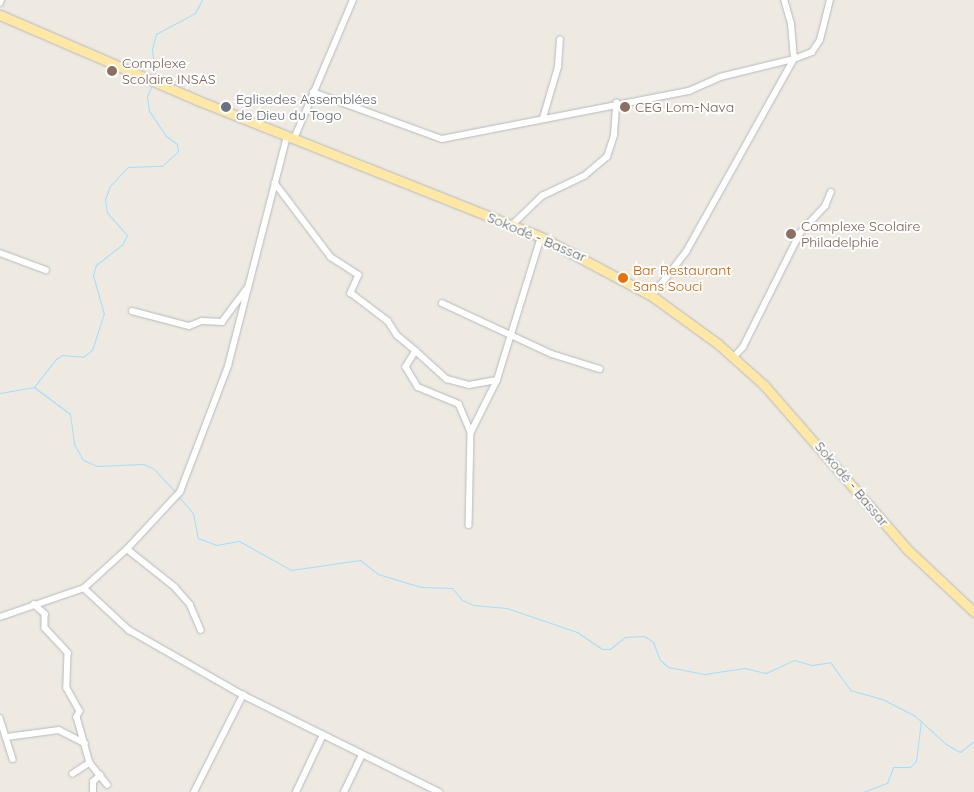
<!DOCTYPE html>
<meta charset="utf-8">
<style>
body{margin:0}
#map{position:relative;width:974px;height:792px;overflow:hidden;background:#eeeae2;font-family:Quicksand,sans-serif}
div>[style]{position:absolute}
[style*='--x']{left:calc(var(--x)*1px);top:calc(var(--y)*1px);width:calc(var(--w)*1px);rotate:calc(var(--a)*1deg)}
.stream>*{height:1px;margin:-0.5px;padding:0 0.5px;transform-origin:0.5px;border-radius:0.5px;background:#a0deff}
.roads{filter:drop-shadow(0 0 1px #b5b9bd) drop-shadow(0 0 1px #b5b9bd)}
.minor>*{height:5.5px;margin:-2.75px;padding:0 2.75px;transform-origin:2.75px;border-radius:2.75px;background:#fff}
.primary>*{height:9px;margin:-4.5px;padding:0 4.5px;transform-origin:4.5px;border-radius:4.5px;background:#ffe8a5}
.dots>*{width:14px;height:14px;translate:-50% -50%;box-sizing:border-box;border:2px solid #fff;border-radius:50%}
span{translate:-50% -50%;white-space:nowrap;text-align:center;line-height:1.15;-webkit-text-stroke:4px #fff;paint-order:stroke}
.education-label{font-size:14px;color:#785e54}
.left{translate:0 -50%;text-align:left}
.worship-label{font-size:14px;color:#5b616d}
.street-label{font-size:14px;color:#5a5f63}
.food-label{font-size:14px;color:#c56008}
</style>
<div id="map">
<div class="stream">
<div style="--x:155;--y:75;--w:26;--a:-97"></div>
<div style="--x:152;--y:49;--w:16;--a:-75"></div>
<div style="--x:156;--y:34;--w:44;--a:-28.3"></div>
<div style="--x:195;--y:13;--w:15;--a:-62"></div>
<div style="--x:34;--y:387;--w:45;--a:36.9"></div>
<div style="--x:70;--y:414;--w:30;--a:82"></div>
<div style="--x:74;--y:444;--w:18;--a:61"></div>
<div style="--x:83;--y:460;--w:15;--a:23"></div>
<div style="--x:97;--y:466;--w:46;--a:-2.5"></div>
<div style="--x:143;--y:464;--w:12;--a:24"></div>
<div style="--x:154;--y:469;--w:34;--a:47"></div>
<div style="--x:0;--y:393;--w:35;--a:-10"></div>
<div style="--x:34;--y:387;--w:36;--a:-52"></div>
<div style="--x:56;--y:359;--w:7;--a:-34"></div>
<div style="--x:62;--y:355;--w:21;--a:5"></div>
<div style="--x:83;--y:357;--w:11;--a:-38"></div>
<div style="--x:92;--y:350;--w:38;--a:-72"></div>
<div style="--x:104;--y:314;--w:41;--a:-105.8"></div>
<div style="--x:93;--y:275;--w:10;--a:-73"></div>
<div style="--x:96;--y:265;--w:33;--a:-38"></div>
<div style="--x:122;--y:245;--w:11;--a:-63"></div>
<div style="--x:127;--y:235;--w:30;--a:-132"></div>
<div style="--x:107;--y:213;--w:14;--a:-98"></div>
<div style="--x:105;--y:199;--w:14;--a:-69"></div>
<div style="--x:110;--y:186;--w:26;--a:-47"></div>
<div style="--x:128;--y:167;--w:34;--a:-2"></div>
<div style="--x:162;--y:166;--w:22;--a:-43"></div>
<div style="--x:178;--y:151;--w:7;--a:-98"></div>
<div style="--x:177;--y:144;--w:14;--a:-144"></div>
<div style="--x:166;--y:136;--w:30;--a:-124"></div>
<div style="--x:149;--y:111;--w:15;--a:-98"></div>
<div style="--x:147;--y:96;--w:10;--a:-66"></div>
<div style="--x:179;--y:497;--w:21;--a:49"></div>
<div style="--x:193;--y:513;--w:25;--a:79"></div>
<div style="--x:198;--y:538;--w:19;--a:21"></div>
<div style="--x:216;--y:545;--w:23;--a:-10"></div>
<div style="--x:239;--y:541;--w:60;--a:29.1"></div>
<div style="--x:291;--y:570;--w:70;--a:-8.2"></div>
<div style="--x:360;--y:560;--w:23;--a:38"></div>
<div style="--x:378;--y:574;--w:45;--a:16.8"></div>
<div style="--x:421;--y:587;--w:31;--a:2"></div>
<div style="--x:452;--y:588;--w:16;--a:50"></div>
<div style="--x:462;--y:600;--w:12;--a:24"></div>
<div style="--x:473;--y:605;--w:34;--a:5"></div>
<div style="--x:507;--y:608;--w:74;--a:18.9"></div>
<div style="--x:577;--y:632;--w:30;--a:34"></div>
<div style="--x:602;--y:649;--w:8;--a:0"></div>
<div style="--x:610;--y:649;--w:19;--a:-39"></div>
<div style="--x:625;--y:637;--w:19;--a:-3"></div>
<div style="--x:644;--y:636;--w:11;--a:34"></div>
<div style="--x:653;--y:642;--w:19;--a:69"></div>
<div style="--x:660;--y:660;--w:11;--a:41"></div>
<div style="--x:668;--y:667;--w:38;--a:11"></div>
<div style="--x:705;--y:674;--w:39;--a:-9"></div>
<div style="--x:744;--y:668;--w:23;--a:13"></div>
<div style="--x:766;--y:673;--w:31;--a:-25"></div>
<div style="--x:794;--y:660;--w:19;--a:16"></div>
<div style="--x:812;--y:665;--w:18;--a:-9"></div>
<div style="--x:830;--y:662;--w:34;--a:54"></div>
<div style="--x:850;--y:690;--w:33;--a:16"></div>
<div style="--x:882;--y:699;--w:37;--a:27"></div>
<div style="--x:915;--y:716;--w:42;--a:42.1"></div>
<div style="--x:946;--y:744;--w:16;--a:30"></div>
<div style="--x:960;--y:752;--w:18;--a:-38"></div>
<div style="--x:863;--y:792;--w:26;--a:-21"></div>
<div style="--x:887;--y:783;--w:17;--a:-69"></div>
<div style="--x:893;--y:767;--w:17;--a:0"></div>
<div style="--x:910;--y:767;--w:8;--a:-45"></div>
<div style="--x:916;--y:761;--w:39;--a:-83"></div>
</div>
<div class="roads">
<div class="minor">
<div style="--x:0;--y:3;--w:3;--a:-72"></div>
<div style="--x:313;--y:92;--w:137;--a:20"></div>
<div style="--x:442;--y:139;--w:252;--a:-11"></div>
<div style="--x:689;--y:91;--w:34;--a:-24"></div>
<div style="--x:720;--y:77;--w:76;--a:-13.7"></div>
<div style="--x:794;--y:59;--w:35;--a:-95"></div>
<div style="--x:791;--y:24;--w:25;--a:-106"></div>
<div style="--x:543;--y:118;--w:53;--a:-73.6"></div>
<div style="--x:558;--y:67;--w:27;--a:-86"></div>
<div style="--x:294;--y:139;--w:151;--a:-67"></div>
<div style="--x:275;--y:183;--w:93;--a:52.9"></div>
<div style="--x:331;--y:257;--w:33;--a:33"></div>
<div style="--x:359;--y:275;--w:20;--a:114"></div>
<div style="--x:351;--y:293;--w:46;--a:37.1"></div>
<div style="--x:388;--y:321;--w:17;--a:57"></div>
<div style="--x:397;--y:335;--w:25;--a:40"></div>
<div style="--x:416;--y:351;--w:19;--a:122"></div>
<div style="--x:406;--y:367;--w:23;--a:59"></div>
<div style="--x:418;--y:387;--w:44;--a:22.5"></div>
<div style="--x:459;--y:404;--w:30;--a:67"></div>
<div style="--x:471;--y:432;--w:93;--a:91.2"></div>
<div style="--x:512;--y:225;--w:42;--a:-44"></div>
<div style="--x:542;--y:196;--w:47;--a:-25.5"></div>
<div style="--x:584;--y:176;--w:30;--a:-40"></div>
<div style="--x:607;--y:157;--w:23;--a:-72"></div>
<div style="--x:614;--y:135;--w:32;--a:-86"></div>
<div style="--x:0;--y:253;--w:49;--a:20.3"></div>
<div style="--x:652;--y:296;--w:56;--a:-52.3"></div>
<div style="--x:686;--y:252;--w:221;--a:-60.8"></div>
<div style="--x:794;--y:59;--w:19;--a:-21"></div>
<div style="--x:812;--y:52;--w:14;--a:-56"></div>
<div style="--x:820;--y:40;--w:41;--a:-76"></div>
<div style="--x:442;--y:303;--w:121;--a:24.9"></div>
<div style="--x:552;--y:354;--w:50;--a:17.4"></div>
<div style="--x:132;--y:311;--w:59;--a:14.7"></div>
<div style="--x:189;--y:326;--w:14;--a:-21"></div>
<div style="--x:202;--y:321;--w:20;--a:3"></div>
<div style="--x:222;--y:322;--w:44;--a:-53.4"></div>
<div style="--x:416;--y:351;--w:42;--a:42.1"></div>
<div style="--x:447;--y:379;--w:23;--a:15"></div>
<div style="--x:469;--y:385;--w:28;--a:-10"></div>
<div style="--x:733;--y:358;--w:15;--a:-48"></div>
<div style="--x:743;--y:347;--w:127;--a:-63.4"></div>
<div style="--x:800;--y:233;--w:37;--a:-47"></div>
<div style="--x:825;--y:206;--w:15;--a:-67"></div>
<div style="--x:471;--y:432;--w:58;--a:-63.4"></div>
<div style="--x:497;--y:380;--w:150;--a:-72.9"></div>
<div style="--x:127;--y:549;--w:61;--a:38.4"></div>
<div style="--x:175;--y:587;--w:23;--a:49"></div>
<div style="--x:190;--y:604;--w:28;--a:67"></div>
<div style="--x:84;--y:588;--w:62;--a:43"></div>
<div style="--x:129;--y:630;--w:131;--a:29.7"></div>
<div style="--x:243;--y:695;--w:219;--a:26.3"></div>
<div style="--x:34;--y:604;--w:15;--a:42"></div>
<div style="--x:45;--y:614;--w:14;--a:90"></div>
<div style="--x:45;--y:628;--w:34;--a:47"></div>
<div style="--x:68;--y:653;--w:35;--a:92"></div>
<div style="--x:67;--y:688;--w:26;--a:61"></div>
<div style="--x:80;--y:711;--w:7;--a:117"></div>
<div style="--x:77;--y:717;--w:48;--a:74.2"></div>
<div style="--x:90;--y:763;--w:20;--a:147"></div>
<div style="--x:0;--y:617;--w:89;--a:-19"></div>
<div style="--x:84;--y:588;--w:58;--a:-42.2"></div>
<div style="--x:127;--y:549;--w:78;--a:-47.1"></div>
<div style="--x:180;--y:492;--w:135;--a:-69.1"></div>
<div style="--x:228;--y:366;--w:236;--a:-75.6"></div>
<div style="--x:0;--y:718;--w:43;--a:72.4"></div>
<div style="--x:7;--y:737;--w:52;--a:-7.7"></div>
<div style="--x:59;--y:730;--w:29;--a:27"></div>
<div style="--x:90;--y:763;--w:28;--a:51"></div>
<div style="--x:93;--y:792;--w:10;--a:-90"></div>
<div style="--x:93;--y:782;--w:10;--a:-45"></div>
<div style="--x:194;--y:792;--w:109;--a:-63.2"></div>
<div style="--x:296;--y:792;--w:63;--a:-64.7"></div>
<div style="--x:344;--y:792;--w:41;--a:-64.1"></div>
</div>
<div class="primary">
<div style="--x:0;--y:15;--w:215;--a:23.3"></div>
<div style="--x:197;--y:100;--w:370;--a:21.7"></div>
<div style="--x:541;--y:237;--w:126;--a:28"></div>
<div style="--x:652;--y:296;--w:82;--a:36"></div>
<div style="--x:718;--y:344;--w:62;--a:41.7"></div>
<div style="--x:764;--y:385;--w:218;--a:48.9"></div>
<div style="--x:907;--y:549;--w:92;--a:43.2"></div>
</div>
</div>
<div class="dots">
<div style="left:112px;top:71px;background:#8d6e63"></div>
<div style="left:226px;top:107px;background:#6b7280"></div>
<div style="left:625px;top:107px;background:#8d6e63"></div>
<div style="left:791px;top:234px;background:#8d6e63"></div>
<div style="left:623px;top:278px;background:#e8710a"></div>
</div>
<div class="education-label">
<span class="left" style="left:122px;top:71px">Complexe<br>Scolaire INSAS</span>
<span class="left" style="left:635px;top:107px">CEG Lom-Nava</span>
<span class="left" style="left:801px;top:234px">Complexe Scolaire<br>Philadelphie</span>
</div>
<div class="worship-label">
<span class="left" style="left:236px;top:107px">Eglisedes Assemblées<br>de Dieu du Togo</span>
</div>
<div class="street-label">
<span style="left:537px;top:237px;rotate:23deg">Sokodé - Bassar</span>
<span style="left:852px;top:484px;rotate:50deg">Sokodé - Bassar</span>
</div>
<div class="food-label">
<span class="left" style="left:633px;top:278px">Bar Restaurant<br>Sans Souci</span>
</div>
</div>
